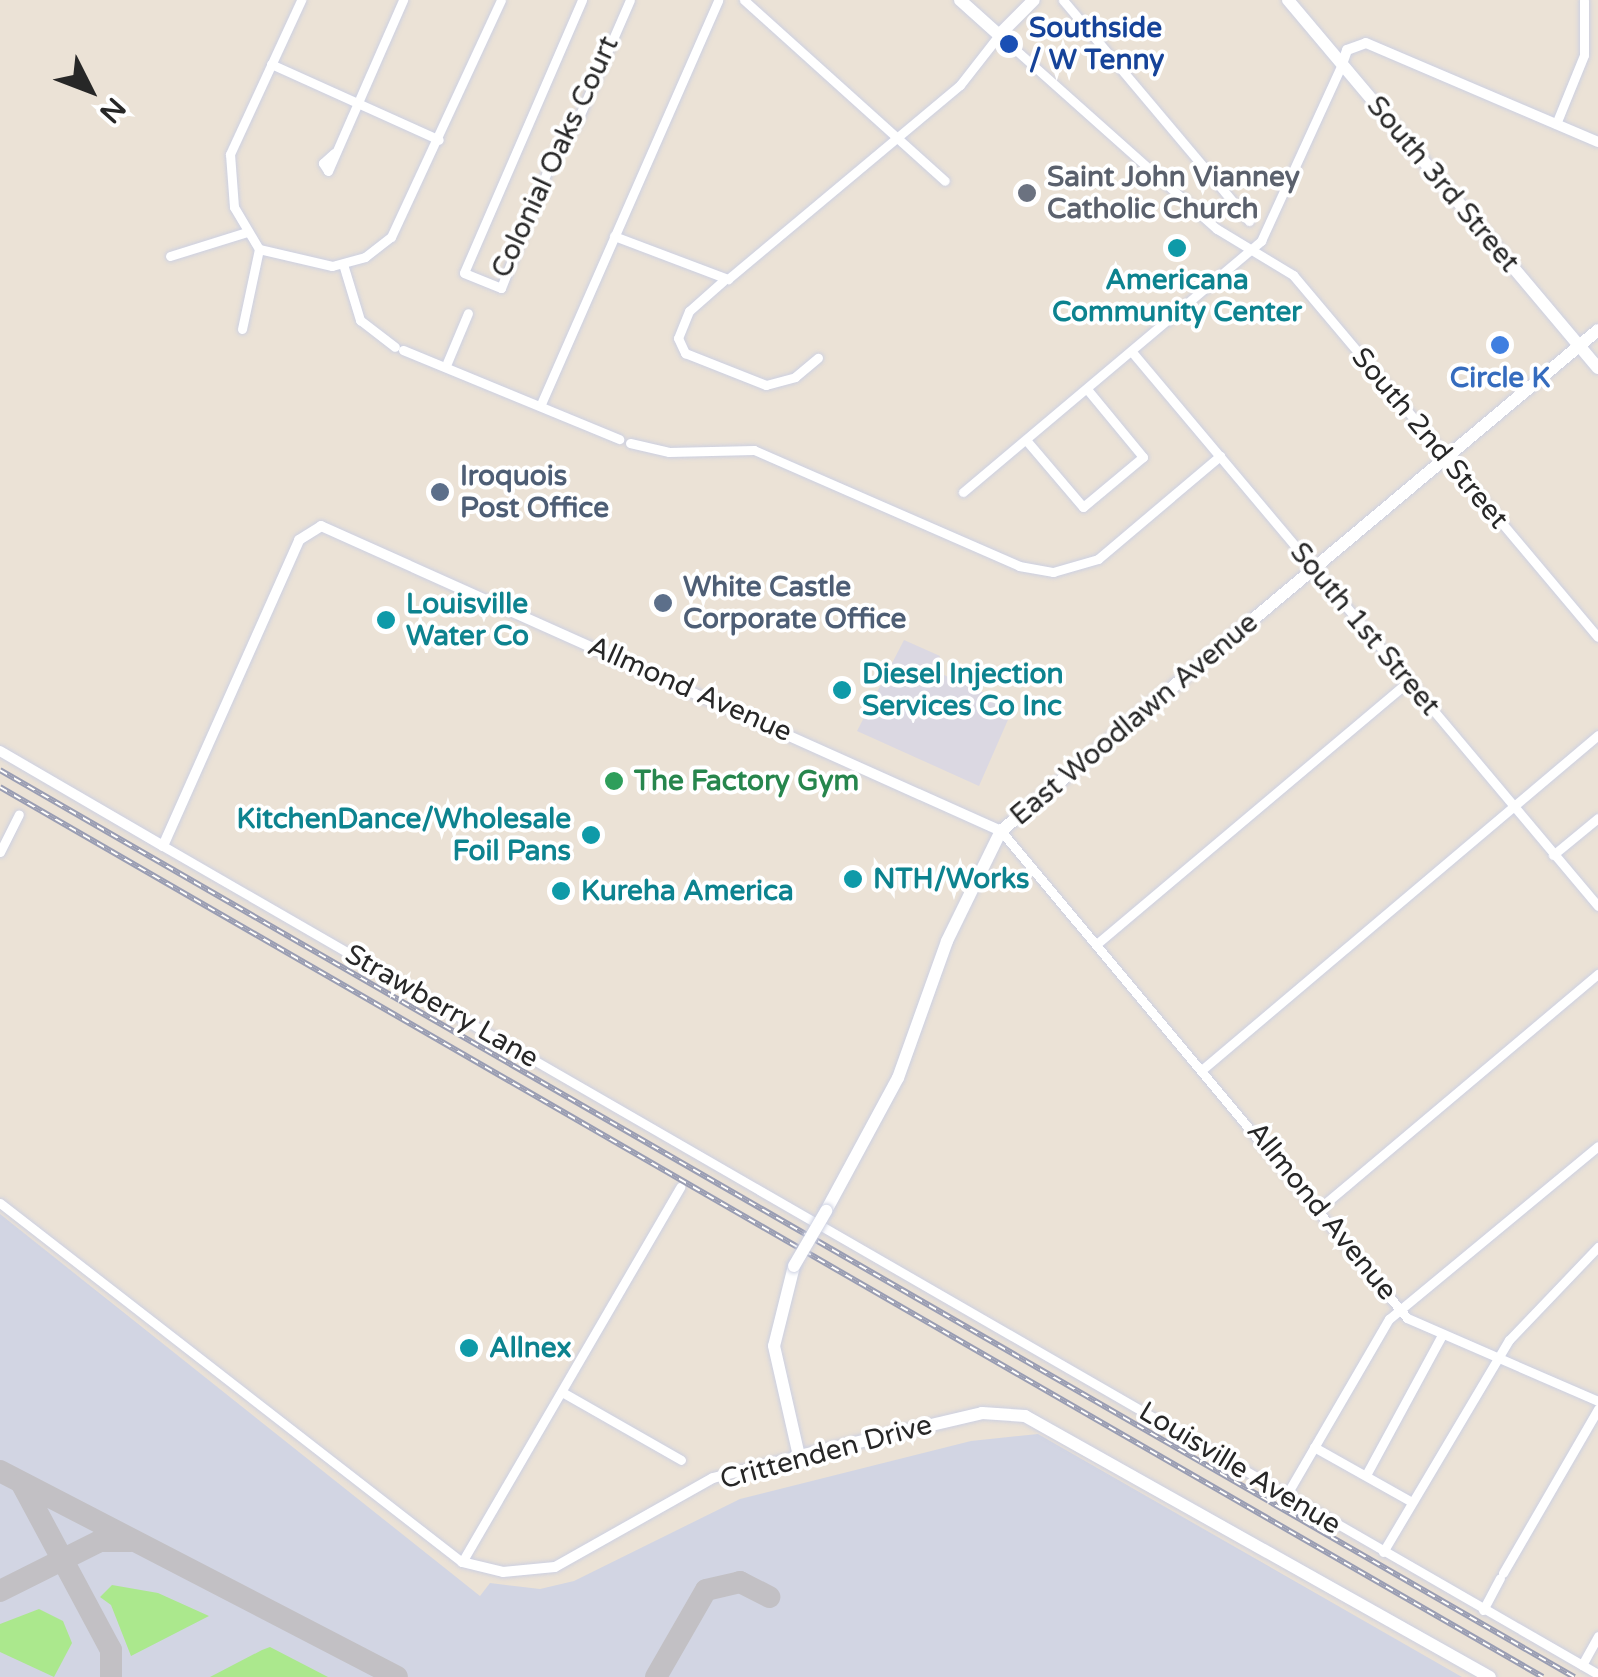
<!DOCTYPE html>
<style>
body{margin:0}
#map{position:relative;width:1598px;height:1677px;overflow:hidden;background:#ebe2d6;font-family:"Varela Round",sans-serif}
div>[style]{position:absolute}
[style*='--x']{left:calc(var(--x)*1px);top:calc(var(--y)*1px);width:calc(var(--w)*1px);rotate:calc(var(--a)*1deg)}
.industrial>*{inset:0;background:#dbd8e2}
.airport>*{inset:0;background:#d2d5e3}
.green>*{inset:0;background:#abe88d}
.taxiway>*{height:22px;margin:-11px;padding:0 11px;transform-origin:11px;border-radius:11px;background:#c2c0c4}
.roads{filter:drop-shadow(0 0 2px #ccd0e2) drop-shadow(0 0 2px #ccd0e2)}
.minor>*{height:9px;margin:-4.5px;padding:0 4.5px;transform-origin:4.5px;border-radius:4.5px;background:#fff}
.tertiary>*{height:10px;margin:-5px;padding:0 5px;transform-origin:5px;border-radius:5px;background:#fff}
.secondary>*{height:12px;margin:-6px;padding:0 6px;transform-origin:6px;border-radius:6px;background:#fff}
.rail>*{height:6px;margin-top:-3px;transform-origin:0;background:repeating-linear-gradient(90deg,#fff 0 8px,#999db3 0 16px);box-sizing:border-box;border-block:2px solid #999db3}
.bridges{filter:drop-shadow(0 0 2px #ccd0e2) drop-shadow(0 0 2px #ccd0e2)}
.secondary-bridge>*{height:12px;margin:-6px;padding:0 6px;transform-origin:6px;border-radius:6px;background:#fff}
.dots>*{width:28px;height:28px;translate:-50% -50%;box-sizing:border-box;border:5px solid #fff;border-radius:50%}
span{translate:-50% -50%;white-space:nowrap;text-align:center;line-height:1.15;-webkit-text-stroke:8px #fff;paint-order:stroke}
.transit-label{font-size:28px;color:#164399;font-weight:700}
.left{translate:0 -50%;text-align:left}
.street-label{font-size:28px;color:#272727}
.worship-label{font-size:28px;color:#5b616d;font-weight:700}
.culture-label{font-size:28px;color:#0d838f;font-weight:700}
.right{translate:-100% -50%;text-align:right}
.shop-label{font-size:28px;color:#366cbe;font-weight:700}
.service-label{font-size:28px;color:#4e5e75;font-weight:700}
.leisure-label{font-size:28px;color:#27864d;font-weight:700}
.north{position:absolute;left:40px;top:40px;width:100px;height:100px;-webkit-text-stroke:8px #fff;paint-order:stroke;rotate:132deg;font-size:28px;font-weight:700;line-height:40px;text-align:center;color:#272727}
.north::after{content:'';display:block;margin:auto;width:35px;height:45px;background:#272727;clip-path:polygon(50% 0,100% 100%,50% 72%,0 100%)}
</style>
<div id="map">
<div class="industrial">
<div style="clip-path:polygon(904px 640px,940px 656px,935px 671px,1014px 706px,979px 786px,857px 731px)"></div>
</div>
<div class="airport">
<div style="clip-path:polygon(0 1214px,480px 1596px,490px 1583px,540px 1589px,574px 1581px,740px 1499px,971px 1441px,1038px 1434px,1462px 1677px,0 1677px)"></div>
</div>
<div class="green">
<div style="clip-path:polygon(112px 1585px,158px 1593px,209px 1616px,131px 1656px,111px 1605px,100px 1597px)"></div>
<div style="clip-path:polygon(39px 1609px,63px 1621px,72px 1643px,54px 1677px,0 1652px,0 1624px)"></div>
<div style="clip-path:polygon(270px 1647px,328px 1677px,210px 1677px,262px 1650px)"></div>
</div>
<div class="taxiway">
<div style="--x:0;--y:1471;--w:447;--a:27.4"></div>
<div style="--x:22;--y:1484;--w:188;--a:61.8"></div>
<div style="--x:111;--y:1650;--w:27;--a:90"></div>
<div style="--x:0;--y:1591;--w:112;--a:-26.6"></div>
<div style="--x:100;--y:1541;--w:31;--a:0"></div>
<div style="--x:656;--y:1677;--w:100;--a:-60.1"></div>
<div style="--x:706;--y:1590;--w:35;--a:-13"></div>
<div style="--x:740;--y:1582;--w:33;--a:27"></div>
</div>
<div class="roads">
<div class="minor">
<div style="--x:582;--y:0;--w:297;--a:113.4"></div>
<div style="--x:464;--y:273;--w:40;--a:22"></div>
<div style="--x:501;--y:288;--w:144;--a:-68.4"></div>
<div style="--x:554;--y:154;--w:37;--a:-54"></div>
<div style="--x:576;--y:124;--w:135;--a:-66.5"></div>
<div style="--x:744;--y:0;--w:270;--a:42"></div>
<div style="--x:1063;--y:0;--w:289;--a:49.9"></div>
<div style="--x:271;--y:64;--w:184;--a:24.3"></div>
<div style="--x:1556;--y:124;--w:74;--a:-67.9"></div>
<div style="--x:1584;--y:55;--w:55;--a:-90"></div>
<div style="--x:334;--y:153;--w:15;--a:138"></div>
<div style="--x:323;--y:163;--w:9;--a:58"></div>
<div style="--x:328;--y:171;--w:187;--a:-66.3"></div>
<div style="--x:614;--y:236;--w:122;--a:20.7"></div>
<div style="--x:728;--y:279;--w:302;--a:-39.9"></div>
<div style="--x:960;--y:85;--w:63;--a:-52"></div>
<div style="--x:999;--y:35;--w:292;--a:41.7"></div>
<div style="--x:1217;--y:229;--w:89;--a:31.2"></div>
<div style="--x:1293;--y:275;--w:473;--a:49.9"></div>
<div style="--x:259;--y:249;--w:75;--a:13.1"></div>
<div style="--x:332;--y:266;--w:34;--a:-15"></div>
<div style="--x:365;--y:257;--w:33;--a:-38"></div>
<div style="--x:391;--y:237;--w:261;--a:-65.1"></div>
<div style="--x:170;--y:256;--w:81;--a:-17.3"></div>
<div style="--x:343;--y:264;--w:59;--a:73.1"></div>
<div style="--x:360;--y:320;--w:44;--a:37.6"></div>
<div style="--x:723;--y:281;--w:45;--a:138.6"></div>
<div style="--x:689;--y:311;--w:29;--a:112"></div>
<div style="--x:678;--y:338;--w:17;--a:65"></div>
<div style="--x:685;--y:353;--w:87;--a:21.6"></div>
<div style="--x:766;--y:385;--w:30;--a:-15"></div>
<div style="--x:795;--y:377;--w:30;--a:-40"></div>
<div style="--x:242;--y:329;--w:82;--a:-78"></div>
<div style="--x:259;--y:249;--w:49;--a:-120.8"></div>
<div style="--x:234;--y:207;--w:53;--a:-94.3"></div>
<div style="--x:230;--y:154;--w:170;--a:-65.2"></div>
<div style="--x:403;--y:350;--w:234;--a:22.4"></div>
<div style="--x:1132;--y:352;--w:724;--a:49.93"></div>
<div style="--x:447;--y:363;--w:54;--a:-67.2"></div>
<div style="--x:541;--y:404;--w:441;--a:-66.3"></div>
<div style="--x:1026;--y:440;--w:88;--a:49.6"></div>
<div style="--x:1083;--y:507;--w:78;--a:-39.8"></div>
<div style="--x:1143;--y:457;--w:88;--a:-129.5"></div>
<div style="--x:630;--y:443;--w:40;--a:13"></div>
<div style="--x:669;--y:452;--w:85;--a:-1.3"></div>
<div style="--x:754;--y:450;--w:289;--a:23.6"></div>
<div style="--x:1019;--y:566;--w:35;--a:10"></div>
<div style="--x:1053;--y:572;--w:47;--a:-16.1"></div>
<div style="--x:1098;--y:559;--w:160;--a:-40.2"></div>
<div style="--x:963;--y:492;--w:390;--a:-40.1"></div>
<div style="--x:1261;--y:241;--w:195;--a:-65.4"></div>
<div style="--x:1001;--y:831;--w:634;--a:50.18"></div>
<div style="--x:1407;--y:1318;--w:208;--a:23.5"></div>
<div style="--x:163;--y:846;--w:1657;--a:29.99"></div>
<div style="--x:0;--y:852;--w:42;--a:-63.4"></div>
<div style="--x:1553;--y:855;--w:58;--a:-39.4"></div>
<div style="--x:1099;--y:942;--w:404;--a:-40.1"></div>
<div style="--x:1204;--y:1068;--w:516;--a:-40.2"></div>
<div style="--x:0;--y:1203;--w:585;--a:37.85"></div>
<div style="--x:462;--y:1562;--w:434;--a:-59.8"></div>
<div style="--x:1321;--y:1207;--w:362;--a:-40.1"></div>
<div style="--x:562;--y:1392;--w:137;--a:29.7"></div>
<div style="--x:1314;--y:1447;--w:112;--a:29.3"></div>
<div style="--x:1366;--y:1475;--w:159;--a:-61.5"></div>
<div style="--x:1287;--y:1494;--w:203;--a:-59.8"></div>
<div style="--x:1389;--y:1319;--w:271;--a:-39.6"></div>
<div style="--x:1383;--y:1552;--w:247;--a:-59.3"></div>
<div style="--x:1509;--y:1340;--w:129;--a:-46.3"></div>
<div style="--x:1503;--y:1573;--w:190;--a:-59.9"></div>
<div style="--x:1483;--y:1610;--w:36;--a:-62"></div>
<div style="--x:1582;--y:1665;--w:33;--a:-61"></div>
</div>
<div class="tertiary">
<div style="--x:1342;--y:64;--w:15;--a:-70"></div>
<div style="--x:1347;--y:50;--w:20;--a:-20"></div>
<div style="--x:1366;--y:43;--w:252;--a:23.1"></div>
<div style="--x:0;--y:751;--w:189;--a:30.2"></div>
<div style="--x:163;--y:846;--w:335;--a:-66"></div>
<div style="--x:299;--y:540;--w:26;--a:-32"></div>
<div style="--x:321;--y:526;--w:745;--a:24.16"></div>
<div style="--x:462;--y:1562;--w:42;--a:13.7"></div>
<div style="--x:503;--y:1572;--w:52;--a:-5.5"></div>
<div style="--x:555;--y:1567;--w:181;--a:-29.4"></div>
<div style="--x:713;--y:1478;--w:89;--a:-14.3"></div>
</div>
<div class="secondary">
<div style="--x:960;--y:0;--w:52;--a:41.9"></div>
<div style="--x:999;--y:35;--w:49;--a:-45"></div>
<div style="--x:1288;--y:0;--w:481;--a:49.9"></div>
<div style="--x:826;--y:1211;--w:151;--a:-61.6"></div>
<div style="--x:898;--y:1078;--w:145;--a:-70.3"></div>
<div style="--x:947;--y:941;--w:123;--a:-63.9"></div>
<div style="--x:1001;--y:831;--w:779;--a:-40"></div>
<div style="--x:794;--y:1266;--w:82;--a:104"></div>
<div style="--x:774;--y:1346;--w:113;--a:77.2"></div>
<div style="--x:799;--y:1456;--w:188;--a:-13.2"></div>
<div style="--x:982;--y:1413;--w:43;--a:4"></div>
<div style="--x:1025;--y:1416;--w:533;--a:29.31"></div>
</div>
</div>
<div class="rail">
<div style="--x:0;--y:770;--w:1817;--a:29.95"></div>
<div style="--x:0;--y:787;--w:1781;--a:29.98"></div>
</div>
<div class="bridges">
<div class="secondary-bridge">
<div style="--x:794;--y:1266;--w:64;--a:-59.8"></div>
</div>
</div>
<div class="dots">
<div style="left:1009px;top:44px;background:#1a4fb4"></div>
<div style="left:1027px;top:193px;background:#6b7280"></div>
<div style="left:1177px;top:248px;background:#0f9aa8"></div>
<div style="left:1500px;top:345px;background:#3f7fe0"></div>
<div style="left:440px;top:492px;background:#5c6f8a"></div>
<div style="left:663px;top:603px;background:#5c6f8a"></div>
<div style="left:386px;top:620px;background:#0f9aa8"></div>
<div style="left:842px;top:690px;background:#0f9aa8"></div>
<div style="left:614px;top:781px;background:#2e9e5b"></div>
<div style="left:591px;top:835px;background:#0f9aa8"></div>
<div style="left:853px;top:879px;background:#0f9aa8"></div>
<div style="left:561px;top:891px;background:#0f9aa8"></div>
<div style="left:469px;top:1348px;background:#0f9aa8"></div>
</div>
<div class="transit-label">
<span class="left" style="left:1029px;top:44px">Southside<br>/ W Tenny</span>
</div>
<div class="street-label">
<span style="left:555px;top:157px;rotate:-65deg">Colonial Oaks Court</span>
<span style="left:1443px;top:184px;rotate:50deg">South 3rd Street</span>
<span style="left:1430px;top:438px;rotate:50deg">South 2nd Street</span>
<span style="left:1365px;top:629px;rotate:50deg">South 1st Street</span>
<span style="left:690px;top:689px;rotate:24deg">Allmond Avenue</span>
<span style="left:1134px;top:719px;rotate:-40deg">East Woodlawn Avenue</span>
<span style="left:442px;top:1006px;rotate:30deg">Strawberry Lane</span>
<span style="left:1322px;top:1211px;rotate:51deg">Allmond Avenue</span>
<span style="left:826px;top:1452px;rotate:-15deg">Crittenden Drive</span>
<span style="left:1240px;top:1468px;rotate:31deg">Louisville Avenue</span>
</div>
<div class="worship-label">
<span class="left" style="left:1047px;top:193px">Saint John Vianney<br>Catholic Church</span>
</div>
<div class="culture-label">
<span style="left:1177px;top:296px">Americana<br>Community Center</span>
<span class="left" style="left:406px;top:620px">Louisville<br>Water Co</span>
<span class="left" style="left:862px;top:690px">Diesel Injection<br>Services Co Inc</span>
<span class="right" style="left:571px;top:835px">KitchenDance/Wholesale<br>Foil Pans</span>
<span class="left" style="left:873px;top:879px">NTH/Works</span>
<span class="left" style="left:581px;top:891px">Kureha America</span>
<span class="left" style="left:489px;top:1348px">Allnex</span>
</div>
<div class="shop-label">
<span style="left:1500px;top:378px">Circle K</span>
</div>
<div class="service-label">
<span class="left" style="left:460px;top:492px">Iroquois<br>Post Office</span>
<span class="left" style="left:683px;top:603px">White Castle<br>Corporate Office</span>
</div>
<div class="leisure-label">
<span class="left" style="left:634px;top:781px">The Factory Gym</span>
</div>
<div class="north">N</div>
</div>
